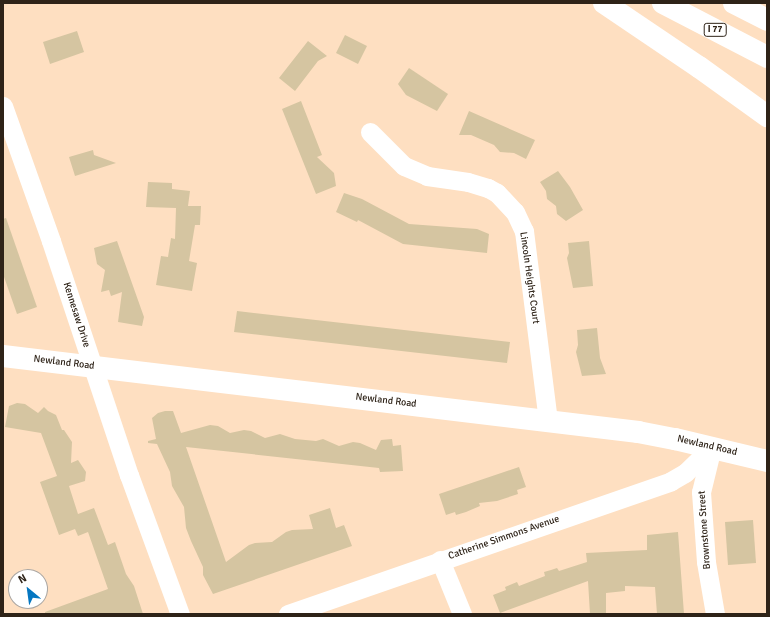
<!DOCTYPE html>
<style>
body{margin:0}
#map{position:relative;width:770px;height:617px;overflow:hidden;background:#fedfc1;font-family:Signika,sans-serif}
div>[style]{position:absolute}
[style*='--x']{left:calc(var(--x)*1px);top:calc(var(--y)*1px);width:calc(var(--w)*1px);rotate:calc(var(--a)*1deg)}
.building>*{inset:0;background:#d5c5a1}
.minor>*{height:19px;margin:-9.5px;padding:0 9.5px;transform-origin:9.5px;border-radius:9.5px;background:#fff}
.tertiary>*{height:22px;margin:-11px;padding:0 11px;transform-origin:11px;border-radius:11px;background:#fff}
.motorway>*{height:22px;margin:-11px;padding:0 11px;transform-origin:11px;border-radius:11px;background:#fff}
span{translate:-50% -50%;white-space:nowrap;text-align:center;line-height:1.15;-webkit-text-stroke:3px #fff;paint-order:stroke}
.shield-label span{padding:1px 3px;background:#fff;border:1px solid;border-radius:3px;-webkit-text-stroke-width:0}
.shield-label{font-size:9px;color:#2e2318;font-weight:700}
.street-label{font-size:10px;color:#2e2318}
.frame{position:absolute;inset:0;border:4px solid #2e2318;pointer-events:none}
.north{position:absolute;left:8px;top:569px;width:40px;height:40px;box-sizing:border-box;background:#fff;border:1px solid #aba7a3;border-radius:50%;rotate:331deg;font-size:11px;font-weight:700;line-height:16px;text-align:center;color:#2e2318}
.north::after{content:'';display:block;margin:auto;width:14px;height:18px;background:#0577c1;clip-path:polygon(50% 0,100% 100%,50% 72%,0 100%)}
</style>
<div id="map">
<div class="building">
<div style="clip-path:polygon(77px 31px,84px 52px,50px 64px,43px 42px)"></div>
<div style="clip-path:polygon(345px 35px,367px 46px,358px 64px,336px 53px)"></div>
<div style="clip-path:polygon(308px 41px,327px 56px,318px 61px,295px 91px,279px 78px)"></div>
<div style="clip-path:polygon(409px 68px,448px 94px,437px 111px,406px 95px,398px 84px)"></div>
<div style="clip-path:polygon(301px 101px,322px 155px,317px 157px,334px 173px,336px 186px,316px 194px,282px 109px)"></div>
<div style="clip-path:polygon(469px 111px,535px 140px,526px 159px,514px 153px,500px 152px,494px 145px,471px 135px,459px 135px)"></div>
<div style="clip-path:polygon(93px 150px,94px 155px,116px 163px,75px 176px,69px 157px)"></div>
<div style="clip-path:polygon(558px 171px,570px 187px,583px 210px,566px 221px,557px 214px,556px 206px,547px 199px,546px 191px,540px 182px)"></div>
<div style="clip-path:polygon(148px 182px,172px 183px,172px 189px,190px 191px,188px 206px,201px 206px,200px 225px,195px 225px,189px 261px,197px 263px,192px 291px,156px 285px,161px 256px,168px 257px,171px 238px,175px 239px,176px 208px,146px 207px)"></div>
<div style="clip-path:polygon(344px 193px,362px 199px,409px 224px,477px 229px,489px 234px,487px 253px,403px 244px,358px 220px,357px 222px,336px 212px)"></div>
<div style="clip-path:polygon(6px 218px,37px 307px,17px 314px,3px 274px,3px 219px)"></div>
<div style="clip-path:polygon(117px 241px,144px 317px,142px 326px,118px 322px,122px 292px,111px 296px,109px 290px,101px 292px,105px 270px,97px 264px,94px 248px)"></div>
<div style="clip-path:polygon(589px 241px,593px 286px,573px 288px,567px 258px,569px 253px,568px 243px)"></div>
<div style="clip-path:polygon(237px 311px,510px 342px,507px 363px,234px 332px)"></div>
<div style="clip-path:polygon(597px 328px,600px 358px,606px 374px,582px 376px,576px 352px,578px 345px,577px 330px)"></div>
<div style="clip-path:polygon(17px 403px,25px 404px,38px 413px,44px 407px,48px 411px,56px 415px,62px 430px,64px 430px,72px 442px,71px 463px,78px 460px,86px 472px,85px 481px,69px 486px,78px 514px,94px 508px,108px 545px,115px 542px,126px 574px,134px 586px,143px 614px,45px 614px,45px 612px,108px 589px,88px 532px,78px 536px,75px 529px,59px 535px,40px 482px,57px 476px,41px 433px,5px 427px,9px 406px)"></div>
<div style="clip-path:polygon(165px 411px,173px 411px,181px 433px,210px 425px,218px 426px,230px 433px,244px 430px,251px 431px,265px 438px,280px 434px,295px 439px,316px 441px,323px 439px,339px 446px,353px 442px,360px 443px,376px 450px,381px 440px,392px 439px,393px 446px,401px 445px,403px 471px,380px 472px,379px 468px,186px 447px,226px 562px,249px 545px,255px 543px,272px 542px,286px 532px,292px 530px,313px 529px,309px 515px,330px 508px,336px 528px,344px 525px,352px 546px,213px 594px,203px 575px,203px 567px,191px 541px,186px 528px,184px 507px,172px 486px,170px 472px,157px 444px,148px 443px,148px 441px,156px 439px,152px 418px,158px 413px)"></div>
<div style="clip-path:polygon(519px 467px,526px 487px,517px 490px,518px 494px,497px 501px,479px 503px,480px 506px,466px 512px,456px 515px,455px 512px,446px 515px,439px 494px)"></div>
<div style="clip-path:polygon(753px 520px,756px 563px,728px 565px,725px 522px)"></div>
<div style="clip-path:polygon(678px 532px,684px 614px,657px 614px,655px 587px,625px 586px,625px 591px,606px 593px,606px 614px,590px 614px,588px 581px,500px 613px,493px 595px,506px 590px,505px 587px,517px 582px,519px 586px,545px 576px,544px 572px,551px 570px,557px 568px,559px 571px,587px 562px,586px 553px,647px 550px,647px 535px)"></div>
</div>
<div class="minor">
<div style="--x:3;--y:106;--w:143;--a:70.4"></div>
<div style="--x:51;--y:241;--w:247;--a:71.6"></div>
<div style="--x:129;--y:475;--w:148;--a:69.9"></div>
<div style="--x:370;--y:132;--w:48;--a:45"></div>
<div style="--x:404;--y:166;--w:25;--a:23"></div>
<div style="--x:427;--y:176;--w:41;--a:8.3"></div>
<div style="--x:468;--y:182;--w:21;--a:17"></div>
<div style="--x:488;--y:188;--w:10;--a:29"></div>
<div style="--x:497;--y:193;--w:26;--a:47"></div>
<div style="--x:515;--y:212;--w:21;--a:65"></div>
<div style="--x:524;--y:231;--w:191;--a:82.8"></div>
<div style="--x:712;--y:447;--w:46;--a:103.7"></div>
<div style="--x:701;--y:492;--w:70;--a:85.9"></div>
<div style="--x:706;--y:562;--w:53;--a:80.2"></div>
<div style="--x:440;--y:560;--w:58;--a:67.8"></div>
<div style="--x:288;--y:614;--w:405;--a:-19.1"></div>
<div style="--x:671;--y:481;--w:16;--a:-30"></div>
<div style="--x:685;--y:473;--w:37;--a:-44"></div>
</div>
<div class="tertiary">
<div style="--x:3;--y:356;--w:640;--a:6.82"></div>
<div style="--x:638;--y:432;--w:38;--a:11"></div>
<div style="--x:675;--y:439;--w:95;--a:13.4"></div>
</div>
<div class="motorway">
<div style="--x:604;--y:3;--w:115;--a:34"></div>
<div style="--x:699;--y:67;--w:84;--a:35.8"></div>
<div style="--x:663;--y:3;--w:117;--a:27.4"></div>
<div style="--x:734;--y:3;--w:37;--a:27"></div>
</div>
<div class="shield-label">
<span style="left:715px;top:30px">I 77</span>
</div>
<div class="street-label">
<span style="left:529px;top:278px;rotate:82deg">Lincoln Heights Court</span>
<span style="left:76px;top:315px;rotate:72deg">Kennesaw Drive</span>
<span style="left:64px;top:363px;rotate:7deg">Newland Road</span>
<span style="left:386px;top:401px;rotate:7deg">Newland Road</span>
<span style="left:707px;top:446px;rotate:13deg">Newland Road</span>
<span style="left:705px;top:530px;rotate:-94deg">Brownstone Street</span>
<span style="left:504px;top:538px;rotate:-19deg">Catherine Simmons Avenue</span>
</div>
<div class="frame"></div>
<div class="north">N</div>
</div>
